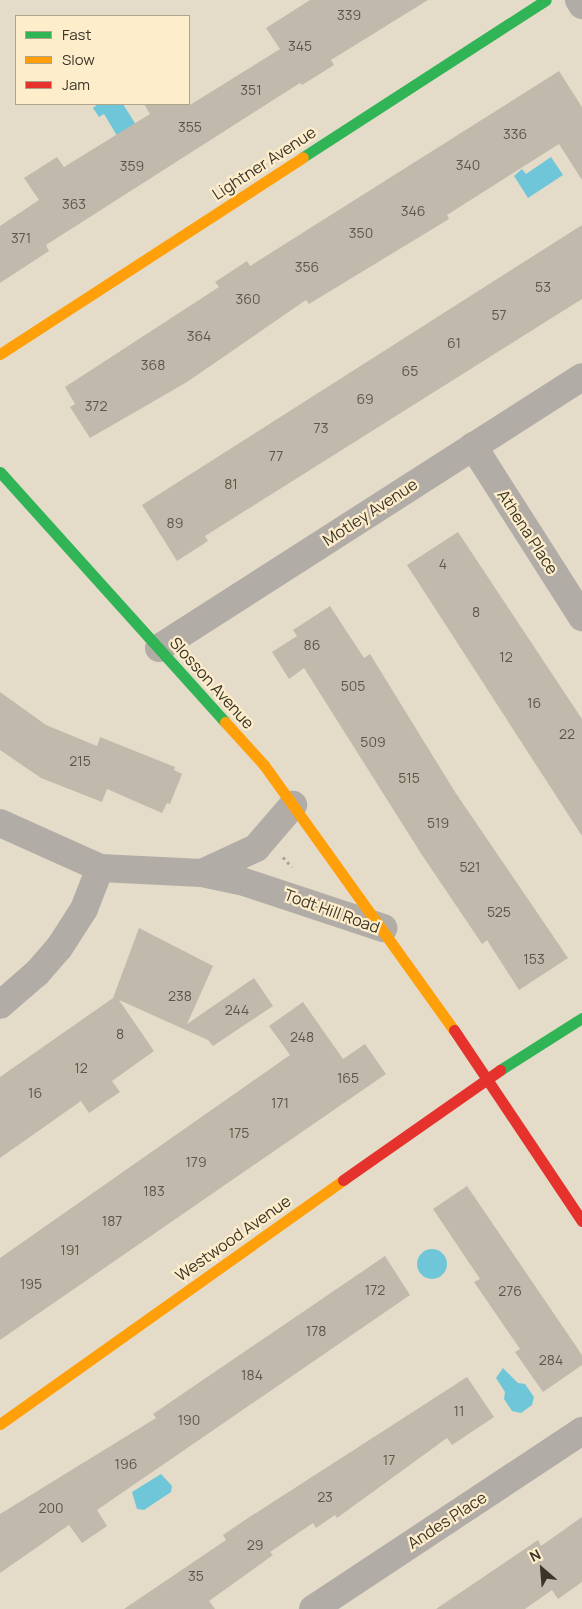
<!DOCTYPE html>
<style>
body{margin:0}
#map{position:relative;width:582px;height:1609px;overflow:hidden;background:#e4dcc9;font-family:Manrope,sans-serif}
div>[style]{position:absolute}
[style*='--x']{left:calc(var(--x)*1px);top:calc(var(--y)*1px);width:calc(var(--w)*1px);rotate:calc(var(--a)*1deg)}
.water>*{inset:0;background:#6ec6d8}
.round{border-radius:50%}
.building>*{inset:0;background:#c1baac}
.path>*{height:3px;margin-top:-1.5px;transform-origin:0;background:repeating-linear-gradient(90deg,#a8a39c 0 2.5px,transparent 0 6.5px)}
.street>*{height:28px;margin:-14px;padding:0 14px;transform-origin:14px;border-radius:14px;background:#b2aca6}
.fast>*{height:11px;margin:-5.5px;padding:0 5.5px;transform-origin:5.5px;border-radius:5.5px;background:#30b455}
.slow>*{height:11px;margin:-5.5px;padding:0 5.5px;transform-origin:5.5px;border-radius:5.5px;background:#ff9f0a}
.jam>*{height:11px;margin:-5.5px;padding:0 5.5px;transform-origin:5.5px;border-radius:5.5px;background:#e5322d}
span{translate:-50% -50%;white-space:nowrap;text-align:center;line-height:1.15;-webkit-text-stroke:4.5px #fdedcb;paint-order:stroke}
.number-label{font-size:14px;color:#5c5649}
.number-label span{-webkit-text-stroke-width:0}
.street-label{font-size:16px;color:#3b3528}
.legend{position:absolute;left:15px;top:15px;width:175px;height:90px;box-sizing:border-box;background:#fdedcb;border:1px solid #afa38a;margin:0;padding:6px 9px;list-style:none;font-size:15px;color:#3b3528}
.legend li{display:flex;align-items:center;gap:10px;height:25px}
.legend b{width:25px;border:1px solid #afa38a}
.north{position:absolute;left:517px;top:1544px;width:50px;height:50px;-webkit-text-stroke:4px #fdedcb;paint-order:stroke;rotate:333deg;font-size:14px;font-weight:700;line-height:20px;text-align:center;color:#3b3528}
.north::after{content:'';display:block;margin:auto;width:18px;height:22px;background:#3b3528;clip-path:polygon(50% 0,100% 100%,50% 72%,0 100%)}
</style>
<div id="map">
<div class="water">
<div style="clip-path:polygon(98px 104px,123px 104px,138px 128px,119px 139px,104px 114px,99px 117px,93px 108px)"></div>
<div style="clip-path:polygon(551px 157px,563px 175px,528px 198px,514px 176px,522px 169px,526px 174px)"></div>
<div class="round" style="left:417px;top:1249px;width:30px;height:30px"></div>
<div style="clip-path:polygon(503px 1368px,518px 1383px,525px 1384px,534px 1397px,532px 1405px,521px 1413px,512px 1411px,504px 1399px,505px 1392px,496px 1378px)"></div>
<div style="clip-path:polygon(161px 1474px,172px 1486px,171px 1492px,144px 1510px,137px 1509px,132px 1492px)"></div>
</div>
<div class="building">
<div style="clip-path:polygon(310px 0,428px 0,331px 60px,334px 65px,302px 85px,300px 83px,46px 245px,49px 251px,0 283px,0 226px,39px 200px,24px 178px,57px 157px,64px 167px,150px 114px,144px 104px,190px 105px,280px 49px,266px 28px)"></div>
<div style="clip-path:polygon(559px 71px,582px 107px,582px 180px,559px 144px,447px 215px,449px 219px,309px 304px,306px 300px,187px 382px,90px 438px,70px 407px,75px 404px,65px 387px,219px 287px,215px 282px,247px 261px,250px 266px)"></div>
<div style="clip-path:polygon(582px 225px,582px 299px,205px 536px,208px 541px,177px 561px,142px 505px)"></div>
<div style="clip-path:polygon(458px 532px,582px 719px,582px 836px,407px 565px)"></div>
<div style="clip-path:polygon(330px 606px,364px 658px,370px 654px,455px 792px,568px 958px,519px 990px,487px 940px,482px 944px,422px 855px,304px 668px,289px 679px,272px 652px,297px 636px,293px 630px)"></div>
<div style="clip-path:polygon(0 692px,46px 725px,97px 746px,100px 737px,175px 767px,174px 770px,182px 774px,170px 804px,167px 803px,162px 813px,107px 789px,102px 802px,41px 778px,0 750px)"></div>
<div style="clip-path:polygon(139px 928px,213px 966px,187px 1024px,254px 978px,273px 1006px,213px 1046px,208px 1040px,119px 1000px,154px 1051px,112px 1081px,120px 1092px,89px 1113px,81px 1101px,0 1158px,0 1077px,113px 998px)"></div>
<div style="clip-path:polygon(303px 1002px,343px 1059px,365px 1044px,386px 1074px,0 1340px,0 1258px,290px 1055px,269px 1026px)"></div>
<div style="clip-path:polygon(467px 1186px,582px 1355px,582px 1365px,543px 1392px,515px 1352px,520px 1349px,474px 1282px,480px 1279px,433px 1209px)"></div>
<div style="clip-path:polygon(385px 1256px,410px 1295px,97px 1510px,107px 1526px,82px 1543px,69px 1525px,0 1573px,0 1514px,156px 1418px,153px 1414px)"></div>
<div style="clip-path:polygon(467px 1377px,494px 1417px,452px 1445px,447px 1438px,337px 1518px,335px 1515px,316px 1528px,313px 1523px,270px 1552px,273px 1555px,209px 1601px,215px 1609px,124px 1609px,226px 1540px,223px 1535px,248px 1518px)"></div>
<div style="clip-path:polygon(582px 1517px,582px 1582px,558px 1599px,552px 1590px,525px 1609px,436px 1609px,538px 1540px,541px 1546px)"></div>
</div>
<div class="path">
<div style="--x:283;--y:857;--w:13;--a:48"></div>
</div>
<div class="street">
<div style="--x:579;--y:0;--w:6;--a:59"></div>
<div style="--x:473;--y:446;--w:203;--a:57.5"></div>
<div style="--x:159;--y:648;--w:502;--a:-32.65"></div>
<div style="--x:0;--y:823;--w:110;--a:24.2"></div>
<div style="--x:100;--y:868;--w:102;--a:2.8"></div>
<div style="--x:202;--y:873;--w:40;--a:12"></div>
<div style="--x:241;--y:881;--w:150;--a:18.3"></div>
<div style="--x:202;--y:873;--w:60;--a:-24.8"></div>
<div style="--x:256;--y:848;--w:57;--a:-49.3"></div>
<div style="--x:0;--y:1005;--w:49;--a:-40.9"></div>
<div style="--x:37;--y:973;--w:33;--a:-49"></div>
<div style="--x:59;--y:948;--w:46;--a:-57.3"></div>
<div style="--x:84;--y:909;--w:44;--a:-68.7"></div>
<div style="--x:313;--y:1609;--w:323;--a:-33.5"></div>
</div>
<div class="fast">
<div style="--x:303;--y:157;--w:289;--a:-32.9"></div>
<div style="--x:0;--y:472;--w:336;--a:48"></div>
<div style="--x:500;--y:1070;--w:97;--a:-32.4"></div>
</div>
<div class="slow">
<div style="--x:0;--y:354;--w:361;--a:-33"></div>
<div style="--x:225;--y:722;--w:58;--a:47.8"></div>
<div style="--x:264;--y:765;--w:326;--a:54.4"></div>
<div style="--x:0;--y:1424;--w:421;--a:-35.4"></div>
</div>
<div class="jam">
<div style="--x:454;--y:1030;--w:230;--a:56.2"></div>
<div style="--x:343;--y:1180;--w:192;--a:-35"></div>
</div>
<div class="number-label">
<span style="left:349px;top:15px">339</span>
<span style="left:300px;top:46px">345</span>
<span style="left:251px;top:90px">351</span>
<span style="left:190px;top:127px">355</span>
<span style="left:515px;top:134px">336</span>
<span style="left:468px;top:165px">340</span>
<span style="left:132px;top:166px">359</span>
<span style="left:74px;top:204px">363</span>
<span style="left:413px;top:211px">346</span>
<span style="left:361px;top:233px">350</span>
<span style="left:21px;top:238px">371</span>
<span style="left:307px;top:267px">356</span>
<span style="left:543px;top:287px">53</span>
<span style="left:248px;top:299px">360</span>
<span style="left:499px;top:315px">57</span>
<span style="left:199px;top:336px">364</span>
<span style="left:454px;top:343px">61</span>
<span style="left:153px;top:365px">368</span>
<span style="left:410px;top:371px">65</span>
<span style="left:365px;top:399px">69</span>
<span style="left:96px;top:406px">372</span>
<span style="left:321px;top:428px">73</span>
<span style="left:276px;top:456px">77</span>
<span style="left:231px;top:484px">81</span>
<span style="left:175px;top:523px">89</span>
<span style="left:443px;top:564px">4</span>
<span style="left:476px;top:612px">8</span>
<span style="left:312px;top:645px">86</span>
<span style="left:506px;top:657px">12</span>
<span style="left:353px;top:686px">505</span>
<span style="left:534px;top:703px">16</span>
<span style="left:567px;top:734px">22</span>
<span style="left:373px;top:742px">509</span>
<span style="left:80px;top:761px">215</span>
<span style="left:409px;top:778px">515</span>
<span style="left:438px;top:823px">519</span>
<span style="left:470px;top:867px">521</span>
<span style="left:499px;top:912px">525</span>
<span style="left:534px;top:959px">153</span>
<span style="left:180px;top:996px">238</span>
<span style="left:237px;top:1010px">244</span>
<span style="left:120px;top:1034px">8</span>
<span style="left:302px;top:1037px">248</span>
<span style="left:81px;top:1068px">12</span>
<span style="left:348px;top:1078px">165</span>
<span style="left:35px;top:1093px">16</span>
<span style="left:280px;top:1103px">171</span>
<span style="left:239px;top:1133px">175</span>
<span style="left:196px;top:1162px">179</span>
<span style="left:154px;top:1191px">183</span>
<span style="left:112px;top:1221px">187</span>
<span style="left:70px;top:1250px">191</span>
<span style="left:31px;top:1284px">195</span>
<span style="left:375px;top:1290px">172</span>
<span style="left:510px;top:1291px">276</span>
<span style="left:316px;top:1331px">178</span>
<span style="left:551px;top:1360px">284</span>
<span style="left:252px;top:1375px">184</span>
<span style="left:459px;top:1411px">11</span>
<span style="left:189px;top:1420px">190</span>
<span style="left:389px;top:1460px">17</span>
<span style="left:126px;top:1464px">196</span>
<span style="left:325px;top:1497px">23</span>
<span style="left:51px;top:1508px">200</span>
<span style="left:255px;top:1545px">29</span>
<span style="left:196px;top:1576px">35</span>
</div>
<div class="street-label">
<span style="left:264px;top:163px;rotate:-33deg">Lightner Avenue</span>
<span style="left:370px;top:512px;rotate:-33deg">Motley Avenue</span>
<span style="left:528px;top:532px;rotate:57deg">Athena Place</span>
<span style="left:212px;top:683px;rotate:48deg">Slosson Avenue</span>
<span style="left:332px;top:911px;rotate:20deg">Todt Hill Road</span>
<span style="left:233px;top:1238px;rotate:-35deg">Westwood Avenue</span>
<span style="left:447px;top:1520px;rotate:-33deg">Andes Place</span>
</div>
<ul class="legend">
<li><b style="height:6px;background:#30b455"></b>Fast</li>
<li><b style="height:6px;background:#ff9f0a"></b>Slow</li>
<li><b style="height:6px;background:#e5322d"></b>Jam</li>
</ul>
<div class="north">N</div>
</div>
